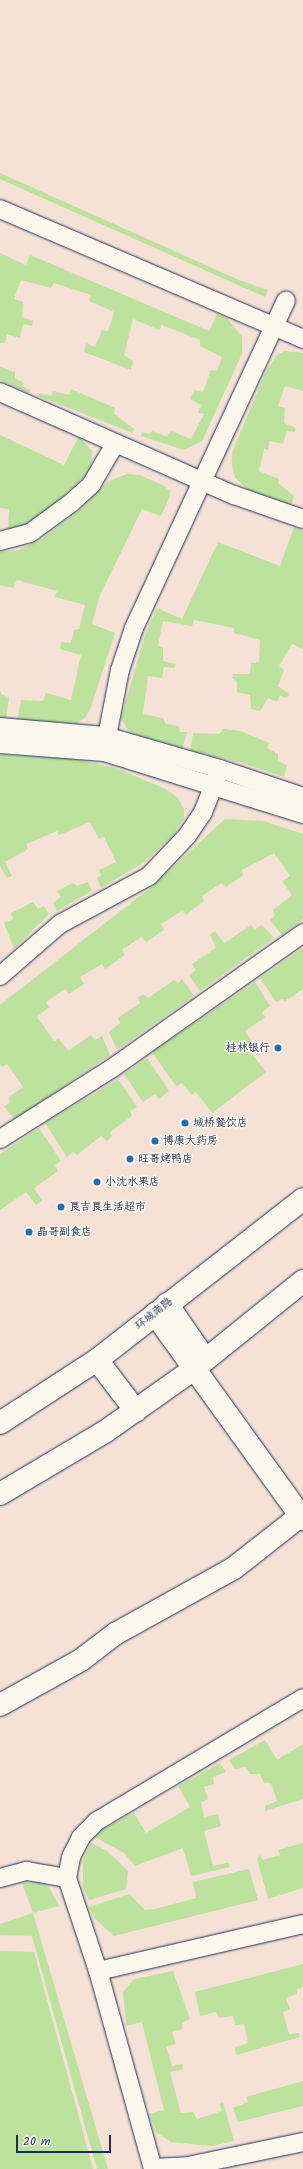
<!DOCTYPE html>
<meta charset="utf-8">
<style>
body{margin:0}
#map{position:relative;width:303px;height:2169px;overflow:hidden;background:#f5e1d5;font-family:Kalam,"LXGW WenKai TC",sans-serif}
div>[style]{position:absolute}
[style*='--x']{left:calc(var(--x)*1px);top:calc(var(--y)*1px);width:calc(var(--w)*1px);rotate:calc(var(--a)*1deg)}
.green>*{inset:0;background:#bce29d}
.roads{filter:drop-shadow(0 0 1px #1b2f5e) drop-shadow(0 0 1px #1b2f5e)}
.service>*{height:18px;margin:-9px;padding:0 9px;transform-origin:9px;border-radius:9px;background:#fbf7ec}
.minor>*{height:22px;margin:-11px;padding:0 11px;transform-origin:11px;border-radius:11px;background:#fbf7ec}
.primary>*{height:22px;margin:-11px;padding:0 11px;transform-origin:11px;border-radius:11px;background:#fbf7ec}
.dots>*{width:11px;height:11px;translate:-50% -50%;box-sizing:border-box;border:2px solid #fbf7ec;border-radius:50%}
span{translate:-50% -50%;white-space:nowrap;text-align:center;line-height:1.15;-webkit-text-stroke:3px #fbf7ec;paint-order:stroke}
.poi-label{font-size:11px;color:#1b2f5e}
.right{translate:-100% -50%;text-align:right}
.left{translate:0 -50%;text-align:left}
.street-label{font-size:11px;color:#1b2f5e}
.scale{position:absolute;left:16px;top:2135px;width:95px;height:18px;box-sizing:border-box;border:2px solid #1b2f5e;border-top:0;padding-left:5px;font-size:12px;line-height:14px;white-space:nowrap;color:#1b2f5e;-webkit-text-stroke:3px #fbf7ec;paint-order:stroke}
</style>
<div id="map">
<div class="green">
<div style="clip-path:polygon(0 173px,239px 280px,268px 290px,265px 297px,0 179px)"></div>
<div style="clip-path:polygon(0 253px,26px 265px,30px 255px,209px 331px,217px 314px,227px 318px,242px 337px,242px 354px,202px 441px,184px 450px,141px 436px,142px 432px,149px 434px,152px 431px,167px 437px,171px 431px,191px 439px,204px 414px,198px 413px,201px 405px,190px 399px,194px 390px,203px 392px,211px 370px,217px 371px,222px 357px,200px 346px,200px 340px,162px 325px,159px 330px,133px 319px,124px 355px,133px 361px,131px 370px,84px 352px,86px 343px,95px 347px,102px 330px,108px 331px,114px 312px,89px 301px,91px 295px,54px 283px,51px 288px,21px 280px,14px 299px,23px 302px,22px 317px,33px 321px,32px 326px,23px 324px,20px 338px,7px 334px,5px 343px,0 343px)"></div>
<div style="clip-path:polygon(285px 351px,303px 353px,303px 391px,285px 386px,278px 406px,285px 408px,284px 423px,296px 428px,295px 432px,287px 431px,283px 444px,270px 441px,268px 450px,264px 449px,259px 471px,279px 479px,278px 483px,294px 496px,291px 505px,248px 491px,235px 477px,232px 465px,232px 453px,266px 371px,277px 355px)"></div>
<div style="clip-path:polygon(0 367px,15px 372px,15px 378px,24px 383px,22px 386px,30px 390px,29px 393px,0 380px)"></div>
<div style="clip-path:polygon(71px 389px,115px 408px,114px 414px,134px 429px,133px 433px,38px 396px,39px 393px,51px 396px,53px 391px,69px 395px)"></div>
<div style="clip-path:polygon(0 435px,64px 465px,79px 436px,92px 451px,91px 467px,82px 479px,47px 511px,23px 528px,8px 532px,9px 509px,0 508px)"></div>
<div style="clip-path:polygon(127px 474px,139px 475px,163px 485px,170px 491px,170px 496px,161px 516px,142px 509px,100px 595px,92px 624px,115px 633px,91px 707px,85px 718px,75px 724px,17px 722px,21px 700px,43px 701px,46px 693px,71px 700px,81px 655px,60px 649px,61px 642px,71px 643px,74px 630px,79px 629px,85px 605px,55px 597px,57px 591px,17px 580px,13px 588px,0 585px,0 552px,18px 550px,40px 540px,81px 509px,107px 482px)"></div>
<div style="clip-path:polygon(294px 527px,303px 531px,303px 649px,292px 644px,279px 666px,284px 670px,278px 686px,289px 694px,287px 698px,280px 696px,277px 702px,268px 698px,260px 711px,251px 709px,250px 695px,237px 692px,237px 681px,232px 678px,233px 674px,250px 674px,251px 663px,259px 662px,260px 640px,234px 633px,234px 628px,194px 620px,192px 626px,163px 621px,158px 646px,163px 648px,163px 661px,176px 664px,175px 668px,164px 667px,162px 678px,148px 676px,143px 714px,163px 718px,166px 724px,179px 726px,180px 732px,187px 732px,182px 750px,129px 732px,121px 718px,145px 635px,157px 608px,182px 619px,218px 542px,280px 566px)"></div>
<div style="clip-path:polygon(0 691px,2px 695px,9px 697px,6px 721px,0 720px)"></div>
<div style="clip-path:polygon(223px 729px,241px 731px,269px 743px,267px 748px,278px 754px,278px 760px,287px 766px,284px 777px,239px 762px,190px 751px,193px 733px,219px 734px)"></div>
<div style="clip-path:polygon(0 755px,70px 758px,116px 768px,166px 789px,178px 798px,184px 809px,184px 819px,172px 837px,143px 863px,101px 888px,97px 878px,101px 875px,99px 870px,116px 862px,104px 837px,99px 839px,90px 822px,59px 835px,57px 831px,26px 844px,28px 849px,5px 862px,12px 876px,7px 878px,0 866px)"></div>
<div style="clip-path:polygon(225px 819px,263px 821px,303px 834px,303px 919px,282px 935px,270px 920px,275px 916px,273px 910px,292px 895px,282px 881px,290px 876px,274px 853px,242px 870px,243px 875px,226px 887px,221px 883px,202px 896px,204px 901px,186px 915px,182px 911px,161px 924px,164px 930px,146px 942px,141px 937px,122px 950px,125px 955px,105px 969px,102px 964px,80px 977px,84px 984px,69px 994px,65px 989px,46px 1002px,49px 1007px,37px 1017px,54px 1041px,59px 1039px,68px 1051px,91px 1035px,95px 1040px,102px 1036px,110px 1055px,15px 1120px,4px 1107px,10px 1103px,9px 1097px,23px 1087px,7px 1064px,2px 1067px,0 1064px,0 1005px,150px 888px)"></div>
<div style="clip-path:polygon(88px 882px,92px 891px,57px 911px,53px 903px,61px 897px,57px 891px,73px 883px,77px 886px)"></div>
<div style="clip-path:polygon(33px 902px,38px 909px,44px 906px,49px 914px,14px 949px,4px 923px,13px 919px,11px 913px)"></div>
<div style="clip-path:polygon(251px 925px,255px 929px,262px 925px,274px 938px,200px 991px,189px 975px,196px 970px,192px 964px,216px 948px,210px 935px,215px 931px,224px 943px)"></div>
<div style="clip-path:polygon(303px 948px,303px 989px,285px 1001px,282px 999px,276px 1002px,260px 978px)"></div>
<div style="clip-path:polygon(182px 979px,194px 996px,117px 1050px,109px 1032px,120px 1023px,118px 1018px,140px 1003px,138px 998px,143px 994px,148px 998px,174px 980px,178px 983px)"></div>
<div style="clip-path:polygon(255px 982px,270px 1006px,262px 1012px,265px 1017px,245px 1031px,255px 1046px,249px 1050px,266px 1072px,212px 1113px,196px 1092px,192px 1095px,182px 1083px,176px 1086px,152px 1052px)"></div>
<div style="clip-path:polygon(147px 1058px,169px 1091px,159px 1099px,155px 1094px,143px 1102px,124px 1074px)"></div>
<div style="clip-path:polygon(118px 1079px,137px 1107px,130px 1111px,132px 1116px,110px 1132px,112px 1136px,107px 1141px,101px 1136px,77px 1155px,73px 1152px,67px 1157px,45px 1123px)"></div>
<div style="clip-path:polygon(39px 1128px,61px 1161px,55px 1165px,58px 1171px,34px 1188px,42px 1200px,36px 1205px,26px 1192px,0 1210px,0 1154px)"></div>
<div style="clip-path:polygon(265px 1740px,277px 1760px,303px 1744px,303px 1799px,265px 1811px,265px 1806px,277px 1801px,271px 1783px,264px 1783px,260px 1774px,250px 1774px,246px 1767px,235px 1769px,229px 1760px)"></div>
<div style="clip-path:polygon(220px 1763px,226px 1772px,213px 1777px,214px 1784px,204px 1787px,208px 1799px,201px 1802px,204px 1817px,218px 1814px,221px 1826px,204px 1831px,213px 1866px,228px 1863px,230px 1867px,191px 1876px,183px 1848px,135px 1866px,124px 1853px,95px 1837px,101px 1830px,134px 1813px,146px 1833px,190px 1807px,178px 1786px)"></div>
<div style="clip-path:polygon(91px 1843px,107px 1851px,128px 1871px,126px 1889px,89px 1900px,83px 1887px,83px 1860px)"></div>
<div style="clip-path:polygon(303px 1843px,303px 1888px,268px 1899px,257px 1858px,260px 1855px,263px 1860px,280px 1855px,278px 1850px)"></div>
<div style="clip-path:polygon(249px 1869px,258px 1900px,114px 1936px,95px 1919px,89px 1907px,129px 1894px,145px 1910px,155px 1909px,196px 1898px,193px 1882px)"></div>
<div style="clip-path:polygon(40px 1882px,49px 1887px,59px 1906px,33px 1913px,108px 2169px,97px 2169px,32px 1936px,0 1935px,0 1924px,33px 1913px,22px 1883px)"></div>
<div style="clip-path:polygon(0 1951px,34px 1952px,93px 2169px,0 2169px)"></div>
<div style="clip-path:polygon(303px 1964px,303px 1987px,297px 1989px,297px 1994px,286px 1998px,290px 2009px,283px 2012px,289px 2034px,299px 2033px,300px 2037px,236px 2055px,235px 2047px,248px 2043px,244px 2024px,235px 2025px,233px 2016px,219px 2018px,216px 2012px,200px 2016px,195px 1992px)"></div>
<div style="clip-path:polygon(173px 1971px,190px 2019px,182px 2023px,182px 2029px,172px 2032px,176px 2044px,166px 2047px,172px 2066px,182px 2064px,183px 2069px,170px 2072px,181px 2113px,193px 2112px,197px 2119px,222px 2111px,220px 2104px,223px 2102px,234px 2141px,212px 2146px,171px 2142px,156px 2132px,149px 2114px,164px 2110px,142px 2022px,126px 2026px,123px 1992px,134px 1979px)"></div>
<div style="clip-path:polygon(303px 2081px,303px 2106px,238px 2122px,233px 2108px,248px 2102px,246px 2097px)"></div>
</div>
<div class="roads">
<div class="service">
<div style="--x:0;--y:209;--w:330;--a:23.2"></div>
<div style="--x:0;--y:392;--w:256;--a:23.8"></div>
<div style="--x:234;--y:495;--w:73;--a:19.2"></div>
<div style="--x:0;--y:541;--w:31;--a:-15"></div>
<div style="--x:30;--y:533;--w:51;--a:-36.2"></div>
<div style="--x:71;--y:503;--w:27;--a:-42"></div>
<div style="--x:91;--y:485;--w:48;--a:-59.7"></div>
<div style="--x:0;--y:727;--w:105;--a:4.9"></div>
<div style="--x:105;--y:736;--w:120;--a:16"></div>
<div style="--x:220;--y:769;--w:88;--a:18.6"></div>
<div style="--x:0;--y:744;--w:104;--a:4.4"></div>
<div style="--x:104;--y:752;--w:208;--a:17.3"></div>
<div style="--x:104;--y:752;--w:84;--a:-79"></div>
<div style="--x:120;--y:670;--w:44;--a:-71.6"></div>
<div style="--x:134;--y:628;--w:361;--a:-65.1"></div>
<div style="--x:0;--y:976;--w:79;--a:-40.9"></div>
<div style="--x:60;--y:924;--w:101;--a:-28.3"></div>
<div style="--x:149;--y:876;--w:55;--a:-46.5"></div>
<div style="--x:187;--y:836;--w:29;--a:-56"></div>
<div style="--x:203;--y:812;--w:40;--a:-68"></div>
<div style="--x:0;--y:1139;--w:135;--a:-32.3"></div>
<div style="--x:114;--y:1067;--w:232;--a:-35.3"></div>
<div style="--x:0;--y:1878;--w:28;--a:-15"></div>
<div style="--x:27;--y:1871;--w:41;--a:9.9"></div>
<div style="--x:98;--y:1971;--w:210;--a:-12.9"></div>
<div style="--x:153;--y:2168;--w:35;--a:-3"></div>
<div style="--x:188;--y:2166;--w:117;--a:-11.8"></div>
<div style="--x:153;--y:2169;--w:205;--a:-105.5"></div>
<div style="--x:98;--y:1971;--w:98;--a:-108.4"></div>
<div style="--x:67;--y:1878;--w:21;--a:-79"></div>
<div style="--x:71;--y:1857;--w:22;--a:-63"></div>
<div style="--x:81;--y:1837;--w:23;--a:-45"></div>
<div style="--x:97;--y:1821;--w:240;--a:-30.8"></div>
</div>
<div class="minor">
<div style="--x:167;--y:1304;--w:55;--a:55.4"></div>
<div style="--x:155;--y:1314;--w:253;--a:54.2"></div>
<div style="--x:0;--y:1705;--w:93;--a:-29.1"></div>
<div style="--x:81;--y:1660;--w:43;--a:-37.4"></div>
<div style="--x:115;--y:1634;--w:136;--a:-29"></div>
<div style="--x:234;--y:1568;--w:84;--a:-38.2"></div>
</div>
<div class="primary">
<div style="--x:97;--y:1360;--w:64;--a:52.6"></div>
<div style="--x:0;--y:1423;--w:116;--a:-33"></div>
<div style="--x:97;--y:1360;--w:261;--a:-38"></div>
<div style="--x:0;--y:1494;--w:123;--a:-30.7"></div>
<div style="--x:106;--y:1431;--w:108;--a:-35.2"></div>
<div style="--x:194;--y:1369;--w:140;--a:-38.9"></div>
</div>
</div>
<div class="dots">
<div style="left:278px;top:1048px;background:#1f6fb2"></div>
<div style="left:185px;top:1123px;background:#1f6fb2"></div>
<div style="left:155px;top:1141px;background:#1f6fb2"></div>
<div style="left:130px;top:1159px;background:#1f6fb2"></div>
<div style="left:97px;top:1182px;background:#1f6fb2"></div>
<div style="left:61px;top:1207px;background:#1f6fb2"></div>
<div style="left:29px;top:1232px;background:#1f6fb2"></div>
</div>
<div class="poi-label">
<span class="right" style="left:270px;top:1048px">桂林银行</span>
<span class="left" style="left:193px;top:1123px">城桥餐饮店</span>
<span class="left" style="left:163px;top:1141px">博康大药房</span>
<span class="left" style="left:138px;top:1159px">旺哥烤鸭店</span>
<span class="left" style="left:105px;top:1182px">小沈水果店</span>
<span class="left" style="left:69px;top:1207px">良吉良生活超市</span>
<span class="left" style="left:37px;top:1232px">晶哥副食店</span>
</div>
<div class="street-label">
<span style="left:154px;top:1314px;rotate:-39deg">环城南路</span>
</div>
<div class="scale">20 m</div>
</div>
